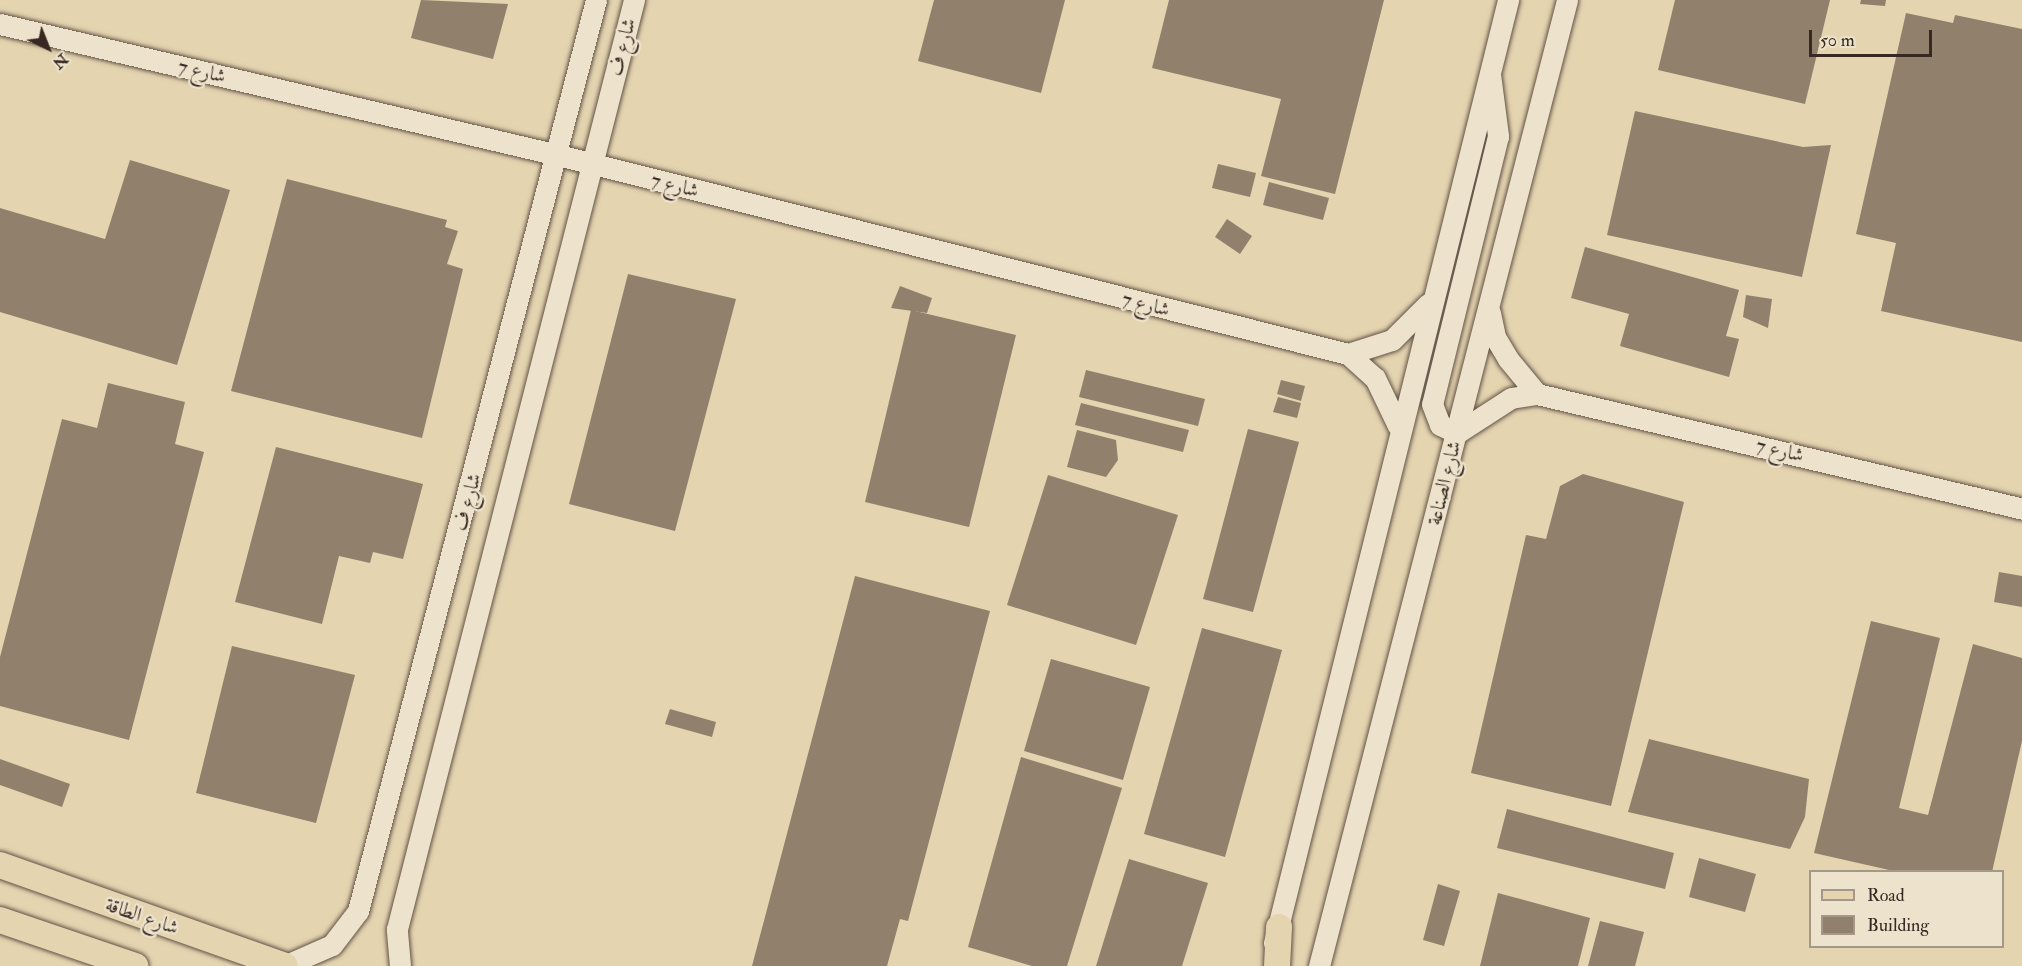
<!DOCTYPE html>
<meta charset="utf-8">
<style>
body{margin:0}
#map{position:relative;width:2022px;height:966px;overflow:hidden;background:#e4d4b0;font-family:"IM FELL Double Pica",Amiri,serif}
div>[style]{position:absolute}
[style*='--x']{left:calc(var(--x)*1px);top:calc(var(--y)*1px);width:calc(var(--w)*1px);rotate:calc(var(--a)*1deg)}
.building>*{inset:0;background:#91816c}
.roads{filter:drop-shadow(0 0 2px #625346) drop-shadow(0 0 2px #625346)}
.minor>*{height:21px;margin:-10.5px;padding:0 10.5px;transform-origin:10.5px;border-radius:10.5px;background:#ede3cc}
.major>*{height:26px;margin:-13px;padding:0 13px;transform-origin:13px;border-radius:13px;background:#e4d4b0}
span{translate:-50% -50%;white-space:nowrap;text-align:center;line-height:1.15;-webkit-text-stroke:4.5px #ede3cc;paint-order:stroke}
.street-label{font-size:20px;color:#372822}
.legend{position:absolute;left:1809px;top:870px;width:195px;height:78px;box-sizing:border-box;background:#ede3cc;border:2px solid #a49888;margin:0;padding:8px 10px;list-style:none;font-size:18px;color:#372822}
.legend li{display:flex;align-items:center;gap:12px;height:30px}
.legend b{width:30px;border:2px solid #a49888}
.north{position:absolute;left:18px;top:18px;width:60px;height:60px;-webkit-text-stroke:4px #ede3cc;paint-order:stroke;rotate:137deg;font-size:16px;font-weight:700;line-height:24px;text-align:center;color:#372822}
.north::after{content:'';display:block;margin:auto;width:21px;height:27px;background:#372822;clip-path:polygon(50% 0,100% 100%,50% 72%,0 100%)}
.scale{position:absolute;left:1809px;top:30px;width:123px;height:27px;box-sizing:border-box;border:3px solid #372822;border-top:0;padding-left:8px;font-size:18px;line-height:21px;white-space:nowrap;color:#372822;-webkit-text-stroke:4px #ede3cc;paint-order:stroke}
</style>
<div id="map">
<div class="building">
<div style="clip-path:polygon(421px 0,508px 4px,493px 59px,411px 38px)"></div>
<div style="clip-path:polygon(934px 0,1065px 0,1041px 93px,918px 61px)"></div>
<div style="clip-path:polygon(1169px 0,1384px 0,1335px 194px,1261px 176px,1281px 99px,1152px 68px)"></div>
<div style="clip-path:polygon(1675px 0,1830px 0,1805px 104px,1658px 70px)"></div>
<div style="clip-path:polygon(1861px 0,1886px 0,1885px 6px,1860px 4px)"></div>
<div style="clip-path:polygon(1906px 13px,1953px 23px,1955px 15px,2022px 29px,2022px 342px,1881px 311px,1896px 243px,1856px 234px)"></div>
<div style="clip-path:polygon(1635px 111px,1803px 147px,1831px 145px,1802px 277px,1607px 235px)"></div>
<div style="clip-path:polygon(130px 160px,230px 190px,177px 365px,0 312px,0 208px,105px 239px)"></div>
<div style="clip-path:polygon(1218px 164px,1256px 173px,1250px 197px,1212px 188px)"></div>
<div style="clip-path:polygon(287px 179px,447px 220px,445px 227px,458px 231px,447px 264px,463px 269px,422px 438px,231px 391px)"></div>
<div style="clip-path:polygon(1269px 182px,1329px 198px,1323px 220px,1263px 205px)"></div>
<div style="clip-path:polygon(1227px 219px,1252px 236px,1240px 254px,1215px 237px)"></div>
<div style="clip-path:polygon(1585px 247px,1739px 290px,1726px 336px,1739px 339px,1729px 377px,1620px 346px,1629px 314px,1571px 298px)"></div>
<div style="clip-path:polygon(628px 274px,736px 299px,675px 531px,569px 504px)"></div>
<div style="clip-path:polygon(900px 286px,932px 298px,927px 313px,891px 308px)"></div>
<div style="clip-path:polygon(1746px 295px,1772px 299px,1768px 328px,1743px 317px)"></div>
<div style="clip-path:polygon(911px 310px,1016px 335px,969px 527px,865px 502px)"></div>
<div style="clip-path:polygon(1086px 370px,1205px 399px,1198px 426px,1079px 397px)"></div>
<div style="clip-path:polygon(1281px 380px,1305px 386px,1301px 401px,1277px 394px)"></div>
<div style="clip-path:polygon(108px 383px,185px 402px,175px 444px,204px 452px,129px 740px,0 706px,0 657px,62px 419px,97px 428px)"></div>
<div style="clip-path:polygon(1278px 397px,1301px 403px,1297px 418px,1273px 412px)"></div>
<div style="clip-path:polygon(1081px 403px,1189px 430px,1183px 452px,1075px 425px)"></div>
<div style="clip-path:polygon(1248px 429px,1299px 442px,1253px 612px,1203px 599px)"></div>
<div style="clip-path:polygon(1077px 430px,1116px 440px,1118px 460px,1106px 477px,1067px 467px)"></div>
<div style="clip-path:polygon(276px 447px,423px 484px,403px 559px,373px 552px,370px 563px,339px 556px,322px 624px,235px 602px)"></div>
<div style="clip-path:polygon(1583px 474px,1684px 502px,1611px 806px,1471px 773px,1526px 535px,1546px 539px,1560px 486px)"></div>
<div style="clip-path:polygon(1048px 475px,1178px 515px,1136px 645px,1007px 605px)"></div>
<div style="clip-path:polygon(1999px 572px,2022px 576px,2022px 607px,1994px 602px)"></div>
<div style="clip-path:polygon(855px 576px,990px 611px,908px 921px,900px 919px,887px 966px,752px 966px)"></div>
<div style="clip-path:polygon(1871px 621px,1940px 638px,1899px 808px,1928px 815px,1973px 644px,2022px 658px,2022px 741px,1992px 872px,1898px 872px,1814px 853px)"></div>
<div style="clip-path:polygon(1202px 628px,1282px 650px,1225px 857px,1144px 834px)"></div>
<div style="clip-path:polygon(232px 646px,355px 675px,316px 823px,196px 793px)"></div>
<div style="clip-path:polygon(1051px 659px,1150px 687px,1123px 780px,1024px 751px)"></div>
<div style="clip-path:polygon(670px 709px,716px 722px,712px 737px,665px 724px)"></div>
<div style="clip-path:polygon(1649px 739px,1809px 779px,1805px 817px,1790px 849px,1628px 812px)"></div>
<div style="clip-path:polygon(1021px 757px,1122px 788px,1067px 966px,1032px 966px,968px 947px)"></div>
<div style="clip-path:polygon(0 759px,70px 784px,62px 807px,0 785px)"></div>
<div style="clip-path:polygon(1507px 809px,1674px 853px,1665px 889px,1497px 848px)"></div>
<div style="clip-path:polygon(1699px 858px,1756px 874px,1745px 912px,1689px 897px)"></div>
<div style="clip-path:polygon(1129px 859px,1208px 883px,1182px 966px,1096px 966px)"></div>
<div style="clip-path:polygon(1438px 884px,1460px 891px,1444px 946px,1423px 940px)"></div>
<div style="clip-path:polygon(1498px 893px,1590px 918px,1578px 966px,1480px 966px)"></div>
<div style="clip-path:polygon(1600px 921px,1644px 932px,1635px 966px,1588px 966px)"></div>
</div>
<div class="roads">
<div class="minor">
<div style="--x:0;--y:24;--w:573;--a:13.21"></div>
<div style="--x:558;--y:155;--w:815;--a:14.14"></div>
<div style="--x:1348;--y:354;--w:36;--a:42"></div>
<div style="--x:1375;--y:378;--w:53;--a:64.4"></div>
<div style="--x:1490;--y:74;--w:63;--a:82.6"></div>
<div style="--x:1498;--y:136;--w:276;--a:103.8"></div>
<div style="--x:1432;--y:404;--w:22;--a:69"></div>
<div style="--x:1440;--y:425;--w:19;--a:25"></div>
<div style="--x:1457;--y:433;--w:64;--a:-32.9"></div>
<div style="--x:1511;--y:398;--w:26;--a:-9"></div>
<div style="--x:1537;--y:394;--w:498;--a:13.3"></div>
<div style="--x:1490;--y:313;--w:25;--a:78"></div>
<div style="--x:1495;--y:337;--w:26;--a:59"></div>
<div style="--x:1508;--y:359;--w:45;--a:50.4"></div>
<div style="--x:1348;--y:354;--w:46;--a:-17.7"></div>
<div style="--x:1392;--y:340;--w:51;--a:-45"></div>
<div style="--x:1274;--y:943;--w:972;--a:-76.06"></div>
<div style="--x:284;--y:966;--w:52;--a:-23.6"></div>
<div style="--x:332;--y:945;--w:43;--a:-52.6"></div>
<div style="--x:358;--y:911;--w:942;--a:-75.36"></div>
<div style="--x:400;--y:966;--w:37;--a:-95"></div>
<div style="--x:397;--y:929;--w:959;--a:-75.69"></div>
<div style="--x:1319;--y:966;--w:997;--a:-75.6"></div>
</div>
<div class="major">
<div style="--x:0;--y:865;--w:302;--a:19.5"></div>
<div style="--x:0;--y:920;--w:143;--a:18.8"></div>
<div style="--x:1277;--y:966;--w:39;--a:-87"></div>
</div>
</div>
<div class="street-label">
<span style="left:622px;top:47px;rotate:-76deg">شارع ف</span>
<span style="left:202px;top:71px;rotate:13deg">شارع 7</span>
<span style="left:675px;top:185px;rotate:14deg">شارع 7</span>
<span style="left:1146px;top:304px;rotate:14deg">شارع 7</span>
<span style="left:1780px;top:450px;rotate:13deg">شارع 7</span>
<span style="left:1444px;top:483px;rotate:-76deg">شارع الصناعة</span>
<span style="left:467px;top:502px;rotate:-75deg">شارع ف</span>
<span style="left:142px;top:916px;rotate:19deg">شارع الطاقة</span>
</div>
<ul class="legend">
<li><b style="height:8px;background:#e4d4b0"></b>Road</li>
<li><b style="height:16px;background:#91816c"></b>Building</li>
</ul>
<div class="north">N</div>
<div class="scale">50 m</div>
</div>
